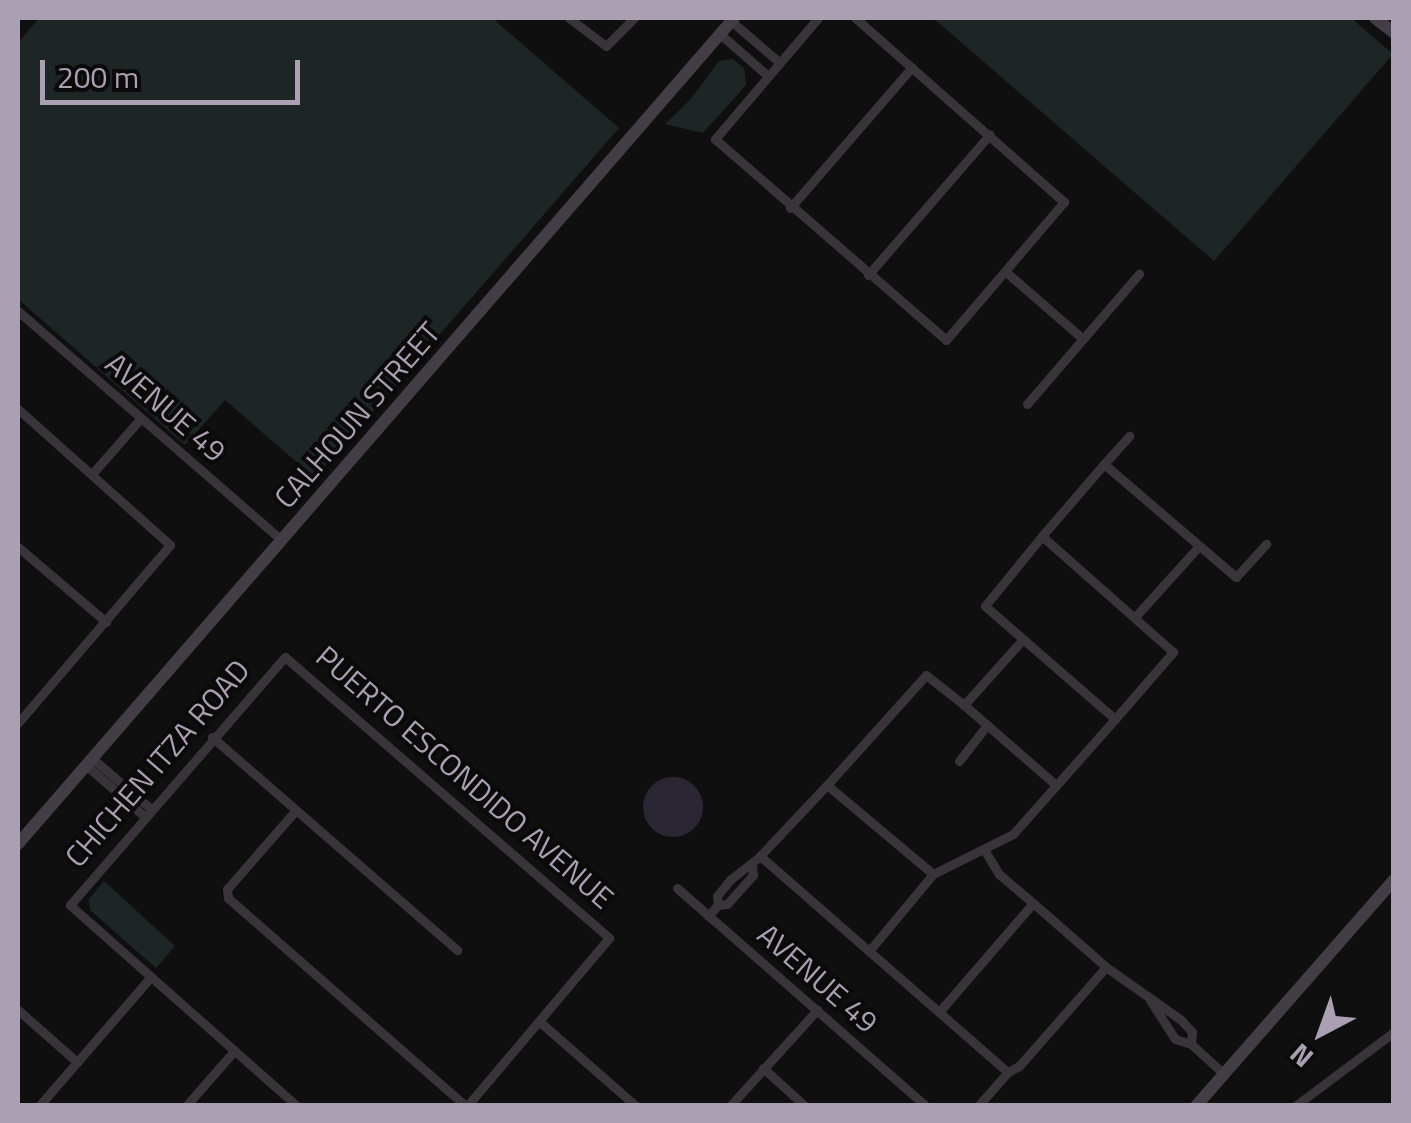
<!DOCTYPE html>
<style>
body{margin:0}
#map{position:relative;width:1411px;height:1123px;overflow:hidden;background:#100f10;font-family:"Titillium Web",sans-serif}
div>[style]{position:absolute}
[style*='--x']{left:calc(var(--x)*1px);top:calc(var(--y)*1px);width:calc(var(--w)*1px);rotate:calc(var(--a)*1deg)}
.green>*{inset:0;background:#1e2525}
.water>*{inset:0;background:#2b2634}
.round{border-radius:50%}
.street>*{height:9px;margin:-4.5px;padding:0 4.5px;transform-origin:4.5px;border-radius:4.5px;background:#39343a}
.secondary>*{height:12px;margin:-6px;padding:0 6px;transform-origin:6px;border-radius:6px;background:#433e45}
span{translate:-50% -50%;white-space:nowrap;text-align:center;line-height:1.15;-webkit-text-stroke:8px #0b0a0b;paint-order:stroke}
.street-label{font-size:30px;color:#aaa0b1}
.frame{position:absolute;inset:0;border:20px solid #aaa0b1;pointer-events:none}
.north{position:absolute;left:1271px;top:983px;width:100px;height:100px;-webkit-text-stroke:8px #0b0a0b;paint-order:stroke;rotate:221deg;font-size:28px;font-weight:700;line-height:40px;text-align:center;color:#aaa0b1}
.north::after{content:'';display:block;margin:auto;width:35px;height:45px;background:#aaa0b1;clip-path:polygon(50% 0,100% 100%,50% 72%,0 100%)}
.scale{position:absolute;left:40px;top:60px;width:260px;height:45px;box-sizing:border-box;border:5px solid #aaa0b1;border-top:0;padding-left:12px;font-size:30px;line-height:35px;white-space:nowrap;color:#aaa0b1;-webkit-text-stroke:8px #0b0a0b;paint-order:stroke}
</style>
<div id="map">
<div class="green">
<div style="clip-path:polygon(39px 18px,492px 18px,619px 128px,315px 478px,225px 400px,185px 445px,18px 299px,18px 43px)"></div>
<div style="clip-path:polygon(933px 18px,1351px 18px,1393px 54px,1214px 261px)"></div>
<div style="clip-path:polygon(733px 59px,744px 68px,746px 85px,703px 133px,665px 124px,690px 100px,719px 61px)"></div>
<div style="clip-path:polygon(104px 881px,175px 946px,156px 968px,90px 910px,89px 899px)"></div>
</div>
<div class="water">
<div class="round" style="left:643px;top:777px;width:60px;height:60px"></div>
</div>
<div class="street">
<div style="--x:569;--y:18;--w:46;--a:37.1"></div>
<div style="--x:606;--y:46;--w:40;--a:-45"></div>
<div style="--x:818;--y:18;--w:159;--a:130.4"></div>
<div style="--x:715;--y:139;--w:306;--a:41"></div>
<div style="--x:946;--y:340;--w:182;--a:-49.5"></div>
<div style="--x:1064;--y:202;--w:278;--a:-138.6"></div>
<div style="--x:731;--y:21;--w:63;--a:40.5"></div>
<div style="--x:720;--y:34;--w:64;--a:41.2"></div>
<div style="--x:790;--y:208;--w:186;--a:-49.1"></div>
<div style="--x:1006;--y:272;--w:102;--a:41"></div>
<div style="--x:868;--y:275;--w:186;--a:-49.1"></div>
<div style="--x:18;--y:311;--w:349;--a:41"></div>
<div style="--x:1027;--y:404;--w:172;--a:-49.3"></div>
<div style="--x:18;--y:409;--w:204;--a:41.8"></div>
<div style="--x:170;--y:545;--w:234;--a:130.5"></div>
<div style="--x:1104;--y:464;--w:38;--a:-48"></div>
<div style="--x:92;--y:474;--w:74;--a:-48.8"></div>
<div style="--x:1042;--y:536;--w:95;--a:-49.3"></div>
<div style="--x:1104;--y:464;--w:174;--a:40.6"></div>
<div style="--x:1236;--y:577;--w:45;--a:-47.7"></div>
<div style="--x:18;--y:547;--w:116;--a:40.4"></div>
<div style="--x:1135;--y:617;--w:96;--a:-48"></div>
<div style="--x:1023;--y:639;--w:89;--a:131.8"></div>
<div style="--x:964;--y:705;--w:122;--a:41"></div>
<div style="--x:212;--y:737;--w:325;--a:41"></div>
<div style="--x:92;--y:758;--w:77;--a:40.8"></div>
<div style="--x:959;--y:761;--w:46;--a:-52.1"></div>
<div style="--x:86;--y:765;--w:77;--a:41.3"></div>
<div style="--x:827;--y:785;--w:148;--a:-48"></div>
<div style="--x:926;--y:675;--w:48;--a:38.3"></div>
<div style="--x:296;--y:810;--w:105;--a:131.1"></div>
<div style="--x:227;--y:889;--w:9;--a:84"></div>
<div style="--x:228;--y:898;--w:316;--a:41.2"></div>
<div style="--x:985;--y:851;--w:27;--a:59"></div>
<div style="--x:999;--y:874;--w:45;--a:40.5"></div>
<div style="--x:760;--y:856;--w:98;--a:-46.7"></div>
<div style="--x:827;--y:785;--w:138;--a:40"></div>
<div style="--x:933;--y:874;--w:100;--a:129.7"></div>
<div style="--x:933;--y:874;--w:89;--a:-26.6"></div>
<div style="--x:1013;--y:834;--w:154;--a:-48.4"></div>
<div style="--x:1115;--y:719;--w:89;--a:-49.1"></div>
<div style="--x:1173;--y:652;--w:175;--a:-138.5"></div>
<div style="--x:1042;--y:536;--w:90;--a:129.2"></div>
<div style="--x:985;--y:606;--w:172;--a:41"></div>
<div style="--x:677;--y:888;--w:331;--a:41.2"></div>
<div style="--x:718;--y:905;--w:9;--a:-96"></div>
<div style="--x:717;--y:896;--w:22;--a:-51"></div>
<div style="--x:731;--y:879;--w:37;--a:-38"></div>
<div style="--x:760;--y:856;--w:329;--a:41.1"></div>
<div style="--x:1008;--y:1072;--w:45;--a:131.4"></div>
<div style="--x:708;--y:916;--w:15;--a:-48"></div>
<div style="--x:718;--y:905;--w:9;--a:-6"></div>
<div style="--x:727;--y:904;--w:39;--a:-48"></div>
<div style="--x:753;--y:875;--w:10;--a:-96"></div>
<div style="--x:1106;--y:967;--w:92;--a:35.2"></div>
<div style="--x:1181;--y:1020;--w:16;--a:47"></div>
<div style="--x:1192;--y:1032;--w:12;--a:95"></div>
<div style="--x:1150;--y:1000;--w:46;--a:57.3"></div>
<div style="--x:1175;--y:1039;--w:17;--a:17"></div>
<div style="--x:1191;--y:1044;--w:45;--a:42.3"></div>
<div style="--x:18;--y:1010;--w:79;--a:41.4"></div>
<div style="--x:939;--y:1012;--w:144;--a:-49.2"></div>
<div style="--x:1033;--y:903;--w:97;--a:41.2"></div>
<div style="--x:1106;--y:967;--w:132;--a:131.3"></div>
<div style="--x:1019;--y:1066;--w:13;--a:151"></div>
<div style="--x:540;--y:1022;--w:128;--a:41.2"></div>
<div style="--x:763;--y:1068;--w:57;--a:42.1"></div>
<div style="--x:39;--y:1106;--w:169;--a:-49.1"></div>
<div style="--x:186;--y:1106;--w:73;--a:-48.9"></div>
<div style="--x:297;--y:1106;--w:303;--a:-138.5"></div>
<div style="--x:70;--y:905;--w:328;--a:-49.1"></div>
<div style="--x:285;--y:657;--w:429;--a:40.9"></div>
<div style="--x:609;--y:938;--w:220;--a:130.2"></div>
<div style="--x:730;--y:1106;--w:130;--a:-47.8"></div>
<div style="--x:1295;--y:1106;--w:124;--a:-36.8"></div>
</div>
<div class="secondary">
<div style="--x:1375;--y:18;--w:24;--a:38"></div>
<div style="--x:18;--y:844;--w:1093;--a:-49.08"></div>
<div style="--x:1196;--y:1106;--w:300;--a:-48.8"></div>
</div>
<div class="street-label">
<span style="left:166px;top:407px;rotate:41deg">AVENUE 49</span>
<span style="left:357px;top:415px;rotate:-49deg">CALHOUN STREET</span>
<span style="left:157px;top:763px;rotate:-49deg">CHICHEN ITZA ROAD</span>
<span style="left:465px;top:777px;rotate:41deg">PUERTO ESCONDIDO AVENUE</span>
<span style="left:818px;top:978px;rotate:41deg">AVENUE 49</span>
</div>
<div class="frame"></div>
<div class="north">N</div>
<div class="scale">200 m</div>
</div>
